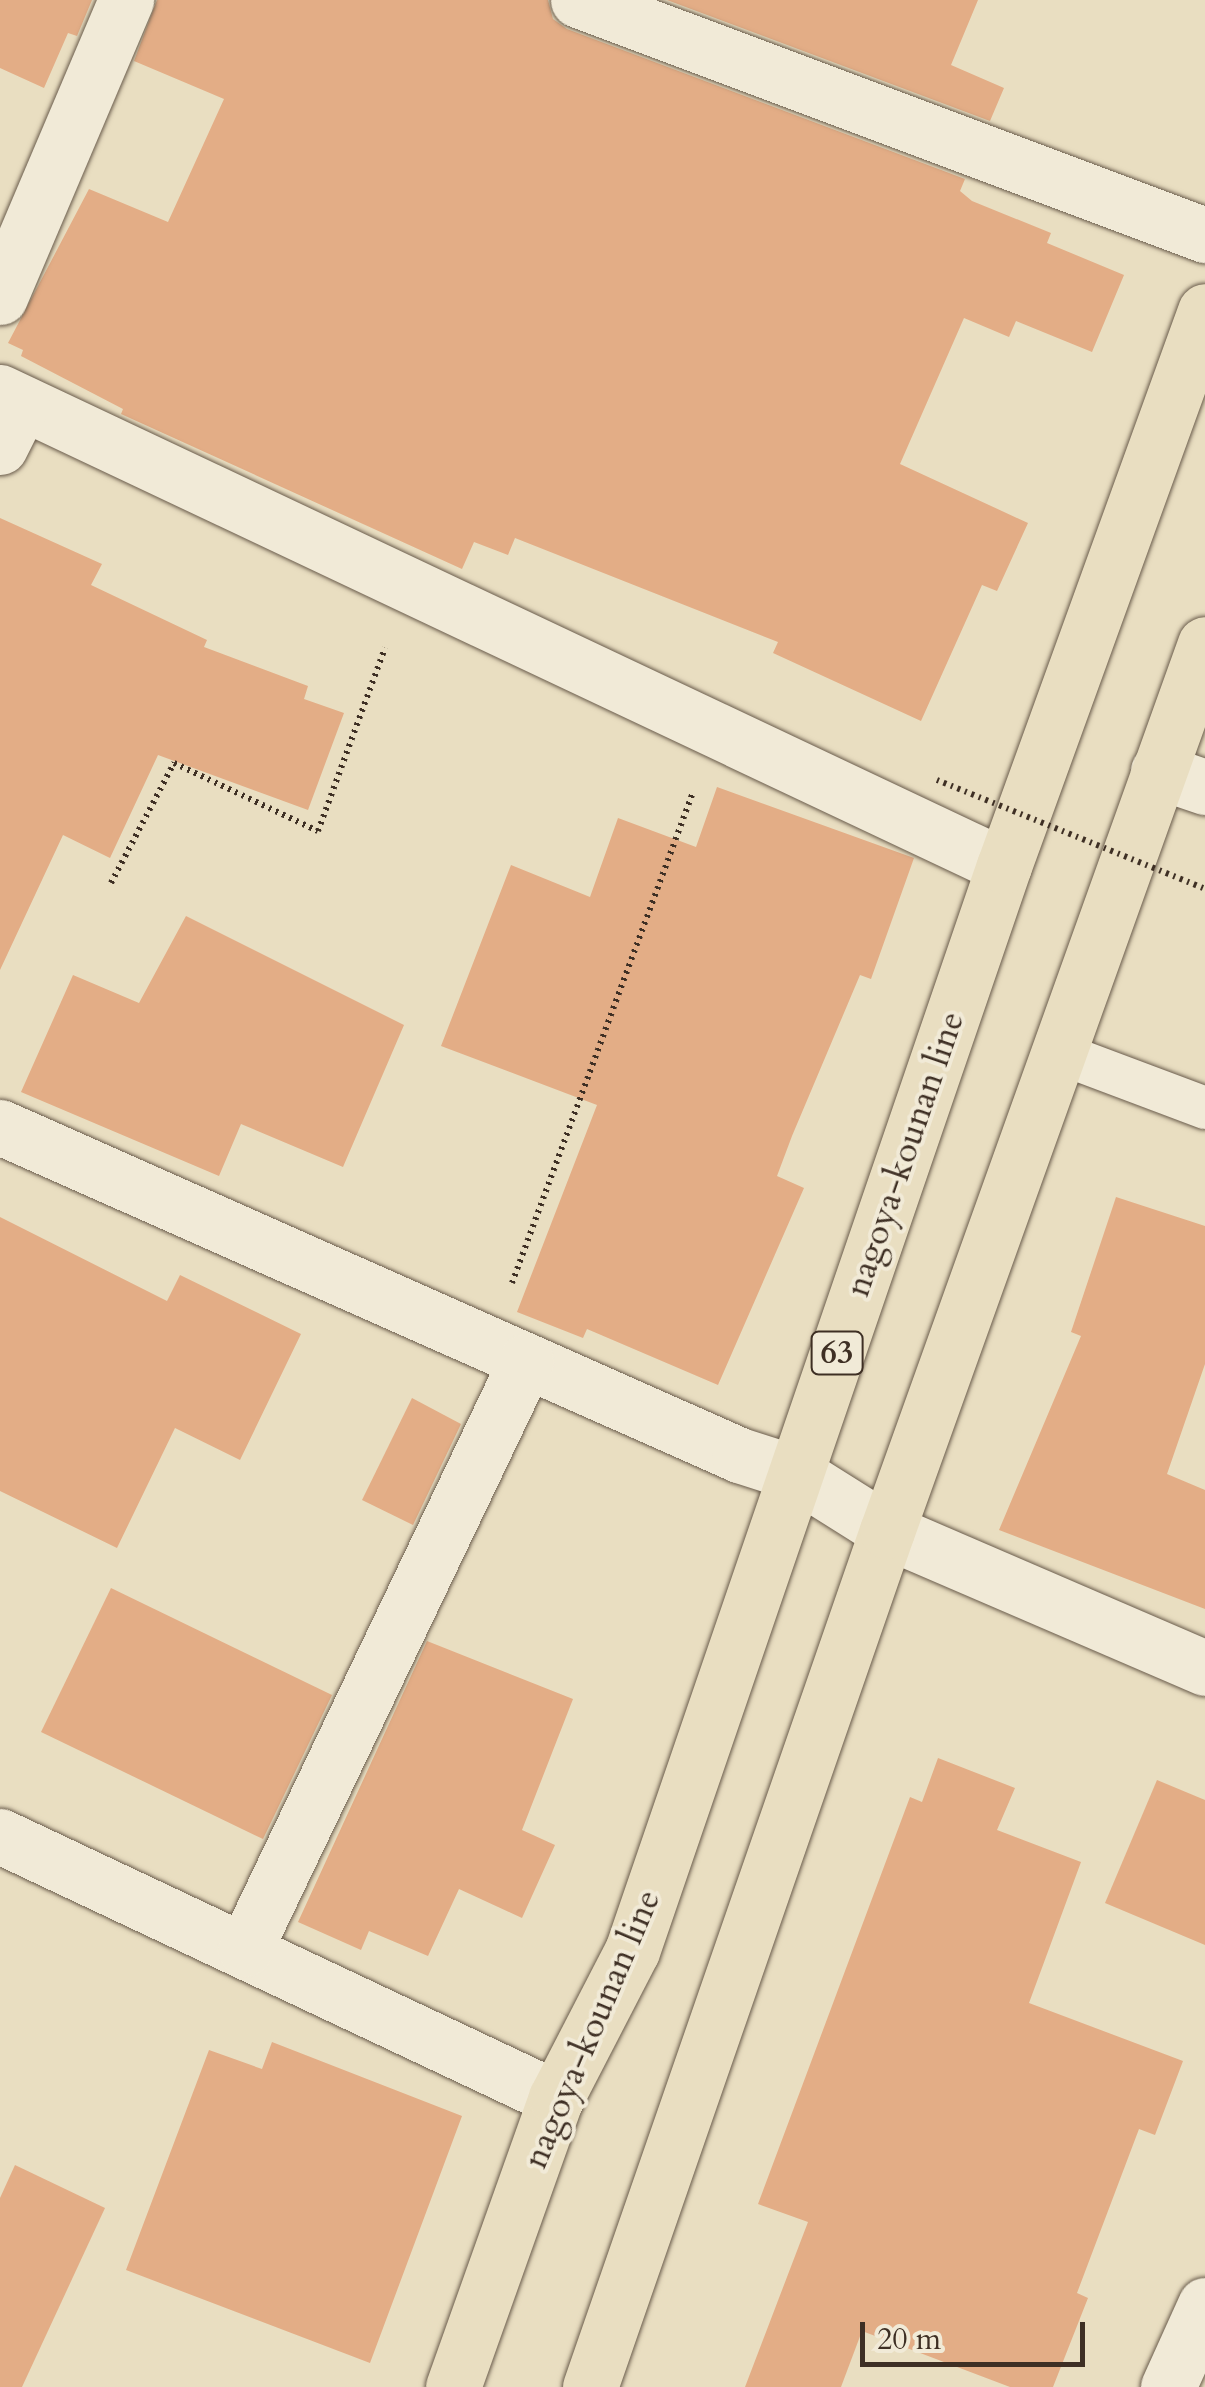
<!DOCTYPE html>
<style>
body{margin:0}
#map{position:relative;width:1205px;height:2387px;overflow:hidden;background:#e9dec1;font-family:Cardo,serif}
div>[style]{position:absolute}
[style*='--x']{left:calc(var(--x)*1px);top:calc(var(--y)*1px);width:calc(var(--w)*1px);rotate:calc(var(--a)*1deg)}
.building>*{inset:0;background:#e3ad86}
.path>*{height:6px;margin-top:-3px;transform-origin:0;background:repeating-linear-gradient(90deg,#3e2f24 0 2.5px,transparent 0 7.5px)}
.roads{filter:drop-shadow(0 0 2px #695b4b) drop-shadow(0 0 2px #695b4b)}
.lane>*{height:42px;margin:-21px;padding:0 21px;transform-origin:21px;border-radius:21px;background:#f1ead7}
.street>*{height:55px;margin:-27.5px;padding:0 27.5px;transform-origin:27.5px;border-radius:27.5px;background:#f1ead7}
.secondary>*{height:55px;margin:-27.5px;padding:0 27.5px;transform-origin:27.5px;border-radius:27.5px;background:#f1ead7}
.primary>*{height:55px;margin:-27.5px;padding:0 27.5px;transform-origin:27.5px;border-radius:27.5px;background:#e9dec1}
.path-bridge>*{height:6px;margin-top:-3px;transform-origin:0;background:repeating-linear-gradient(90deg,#3e2f24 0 2.5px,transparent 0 7.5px)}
span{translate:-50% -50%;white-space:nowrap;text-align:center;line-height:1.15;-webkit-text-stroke:8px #f1ead7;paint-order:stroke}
.shield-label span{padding:2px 8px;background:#f1ead7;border:2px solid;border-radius:8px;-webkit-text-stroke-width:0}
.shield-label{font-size:32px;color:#3e2f24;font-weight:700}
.street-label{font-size:35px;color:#3e2f24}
.scale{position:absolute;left:860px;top:2322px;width:225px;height:45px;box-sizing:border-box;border:5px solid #3e2f24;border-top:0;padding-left:12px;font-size:30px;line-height:35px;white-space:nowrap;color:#3e2f24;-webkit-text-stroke:8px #f1ead7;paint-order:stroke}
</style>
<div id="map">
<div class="building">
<div style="clip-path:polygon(0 0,92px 0,77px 36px,68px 33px,44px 88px,0 68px)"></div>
<div style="clip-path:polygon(157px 0,548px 0,553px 19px,567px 29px,965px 179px,960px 191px,972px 201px,1051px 233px,1047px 243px,1124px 275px,1092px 352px,1016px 321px,1009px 337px,964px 318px,900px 464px,1028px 523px,997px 591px,982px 585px,921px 721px,773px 653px,778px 642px,515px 538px,508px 555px,474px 542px,462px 569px,121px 414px,123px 409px,21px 356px,23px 350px,8px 343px,89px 189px,168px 222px,224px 99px,134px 61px)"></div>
<div style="clip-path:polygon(667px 0,978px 0,951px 65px,1004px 88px,990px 121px)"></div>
<div style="clip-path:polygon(0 518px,102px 564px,91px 585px,207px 640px,204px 647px,308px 686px,304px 699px,344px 713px,308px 810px,158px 755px,110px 858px,63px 835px,0 970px)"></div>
<div style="clip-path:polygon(717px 787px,914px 858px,871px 979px,860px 975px,792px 1136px,777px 1176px,804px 1188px,718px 1385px,587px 1329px,583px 1338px,517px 1312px,597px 1105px,441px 1046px,511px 865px,590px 897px,618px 818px,696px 847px)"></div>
<div style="clip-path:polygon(186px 916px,404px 1025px,343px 1167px,241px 1124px,219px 1176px,21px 1092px,73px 975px,139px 1003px)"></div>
<div style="clip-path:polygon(1116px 1197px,1205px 1226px,1205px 1364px,1167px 1474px,1205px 1490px,1205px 1609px,999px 1530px,1081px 1336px,1071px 1332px)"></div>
<div style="clip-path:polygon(0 1217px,167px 1301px,180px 1275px,301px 1334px,240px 1460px,175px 1428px,117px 1548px,0 1491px)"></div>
<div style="clip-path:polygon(412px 1398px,461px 1424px,413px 1525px,362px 1500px)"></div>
<div style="clip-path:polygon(111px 1588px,332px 1695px,263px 1839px,41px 1732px)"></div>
<div style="clip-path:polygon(427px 1641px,573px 1699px,522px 1830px,555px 1845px,522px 1918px,459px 1889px,428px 1956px,369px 1931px,361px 1950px,298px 1922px)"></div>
<div style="clip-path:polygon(938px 1758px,1015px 1788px,997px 1830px,1081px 1862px,1029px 2003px,1183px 2061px,1155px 2135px,1139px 2129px,1077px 2293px,1088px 2298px,1053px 2387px,1010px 2387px,862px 2331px,841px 2387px,745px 2387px,808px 2222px,758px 2204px,910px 1797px,922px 1802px)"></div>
<div style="clip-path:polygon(1157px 1780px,1205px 1800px,1205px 1945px,1105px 1903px)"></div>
<div style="clip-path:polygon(272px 2042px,462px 2116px,370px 2363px,126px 2270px,209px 2050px,262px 2069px)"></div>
<div style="clip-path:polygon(15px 2165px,105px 2208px,22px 2387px,0 2387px,0 2198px)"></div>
</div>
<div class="path">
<div style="--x:111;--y:883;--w:136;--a:-62.3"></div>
<div style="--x:174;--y:763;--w:159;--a:25.3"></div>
<div style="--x:318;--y:831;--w:195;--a:-69.9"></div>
<div style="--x:512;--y:1283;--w:523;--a:-69.76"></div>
</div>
<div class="roads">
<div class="lane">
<div style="--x:1059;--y:1053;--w:156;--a:20.6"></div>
</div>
<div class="street">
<div style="--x:578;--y:0;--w:670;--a:20.55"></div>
<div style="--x:0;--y:297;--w:323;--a:-67"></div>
<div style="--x:0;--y:392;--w:1110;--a:25.27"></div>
<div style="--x:0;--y:447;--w:49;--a:-63.4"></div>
<div style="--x:0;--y:1127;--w:809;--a:23.93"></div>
<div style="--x:739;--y:1455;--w:59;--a:17.8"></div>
<div style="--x:0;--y:1836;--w:615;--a:25.23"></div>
<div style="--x:245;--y:1949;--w:652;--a:-64.46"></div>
<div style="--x:1168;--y:2387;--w:90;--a:-65.7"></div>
</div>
<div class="secondary">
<div style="--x:1158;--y:771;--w:50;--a:18.8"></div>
<div style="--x:795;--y:1473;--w:109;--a:32.2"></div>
<div style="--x:887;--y:1531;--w:346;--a:23.3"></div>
</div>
<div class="primary">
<div style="--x:453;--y:2387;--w:307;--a:-70.4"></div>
<div style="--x:556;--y:2098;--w:165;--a:-62.7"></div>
<div style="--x:632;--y:1951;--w:1147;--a:-71.08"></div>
<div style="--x:1004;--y:866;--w:590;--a:-70.09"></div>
<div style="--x:590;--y:2387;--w:906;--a:-70.87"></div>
<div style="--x:887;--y:1531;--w:942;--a:-70.28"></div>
</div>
</div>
<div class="path-bridge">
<div style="--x:937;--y:780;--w:289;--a:22.1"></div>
</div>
<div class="shield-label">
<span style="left:837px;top:1353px">63</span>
</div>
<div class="street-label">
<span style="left:905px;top:1154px;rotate:-71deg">nagoya-kounan line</span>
<span style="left:592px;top:2029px;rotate:-67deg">nagoya-kounan line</span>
</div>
<div class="scale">20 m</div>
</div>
